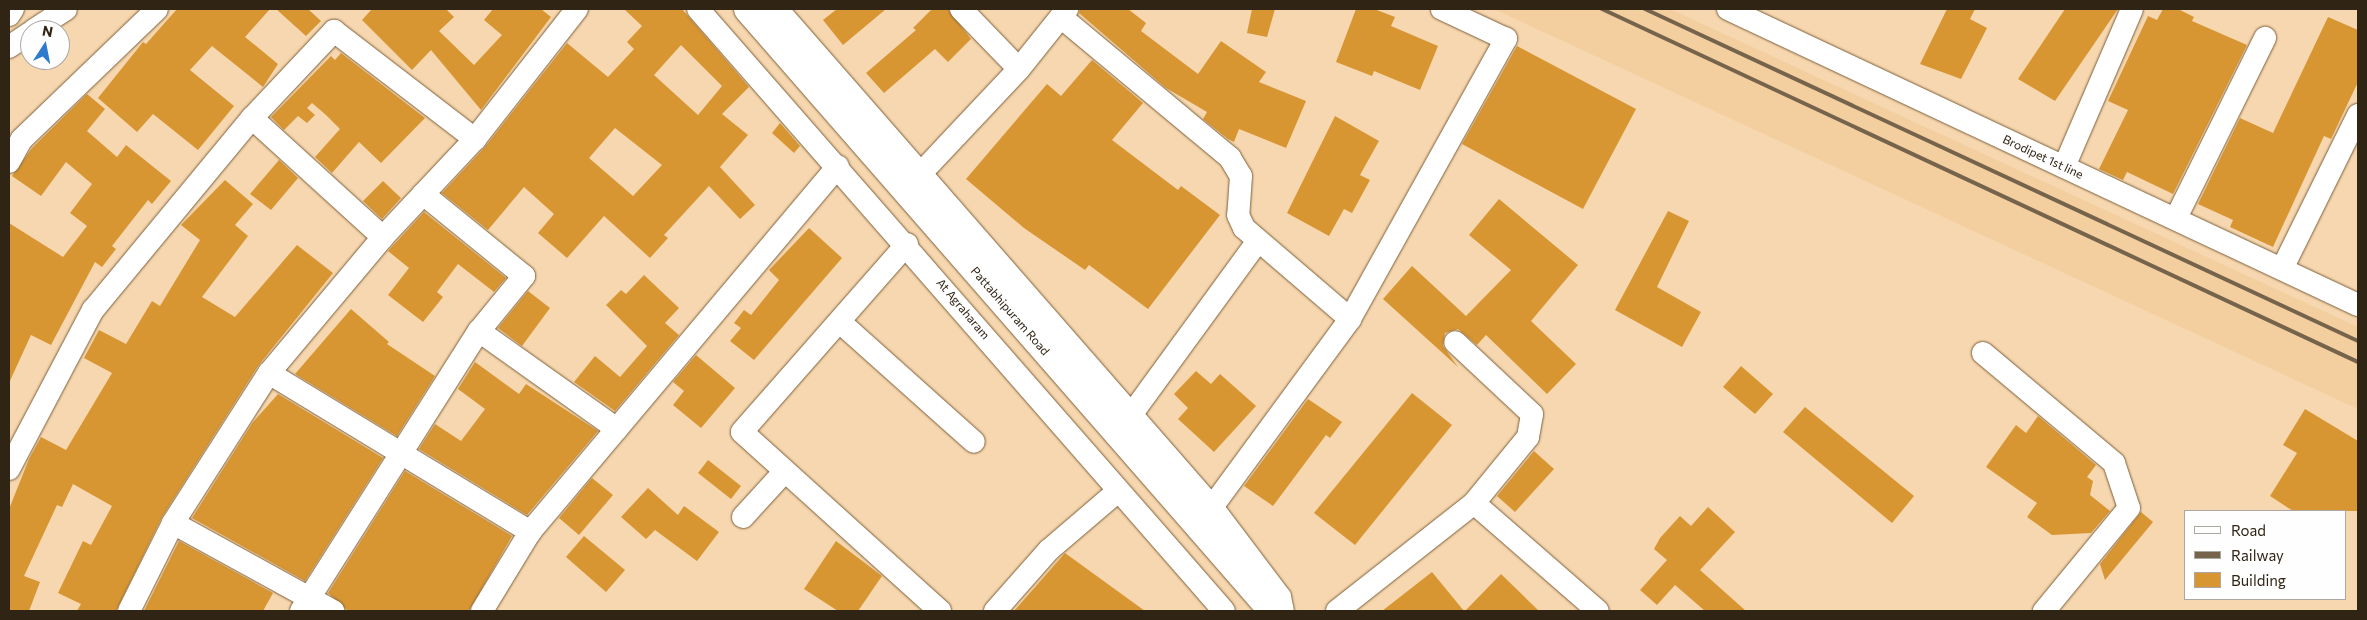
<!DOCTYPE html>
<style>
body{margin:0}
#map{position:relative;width:2367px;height:620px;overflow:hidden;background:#f7d7af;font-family:Commissioner,sans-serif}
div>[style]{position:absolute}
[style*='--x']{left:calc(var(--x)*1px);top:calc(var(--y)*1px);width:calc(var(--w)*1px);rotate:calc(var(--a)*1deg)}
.built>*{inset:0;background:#f3ce9f}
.building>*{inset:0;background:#d89633}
.roads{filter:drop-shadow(0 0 1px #7b5f3a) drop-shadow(0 0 1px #7b5f3a)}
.minor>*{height:22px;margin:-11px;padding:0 11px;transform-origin:11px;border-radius:11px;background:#fff}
.tertiary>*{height:28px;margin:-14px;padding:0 14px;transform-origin:14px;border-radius:14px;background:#fff}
.rail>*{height:4px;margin:-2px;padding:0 2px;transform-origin:2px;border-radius:2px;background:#76634b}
span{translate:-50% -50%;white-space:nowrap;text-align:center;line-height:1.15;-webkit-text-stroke:4px #fefefe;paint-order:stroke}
.street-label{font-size:12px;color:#302415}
.frame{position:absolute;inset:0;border:10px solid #302415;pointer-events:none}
.legend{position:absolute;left:2184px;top:510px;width:162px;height:90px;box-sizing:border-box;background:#fefefe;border:1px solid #aca7a1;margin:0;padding:6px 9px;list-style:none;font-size:15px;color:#302415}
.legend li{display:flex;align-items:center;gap:10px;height:25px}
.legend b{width:25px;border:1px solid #aca7a1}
.north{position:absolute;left:20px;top:20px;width:50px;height:50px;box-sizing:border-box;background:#fefefe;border:1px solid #aca7a1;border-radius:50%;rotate:11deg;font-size:14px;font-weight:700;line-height:20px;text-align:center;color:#302415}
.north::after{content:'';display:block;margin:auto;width:18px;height:22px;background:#2f7bcb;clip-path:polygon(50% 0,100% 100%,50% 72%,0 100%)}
</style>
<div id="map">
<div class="built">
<div style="clip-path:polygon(1494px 9px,1670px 9px,2358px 327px,2358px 409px)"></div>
</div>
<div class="building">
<div style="clip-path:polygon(177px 9px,270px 9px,245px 37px,278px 64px,263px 87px,212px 46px,190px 70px,234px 106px,198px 150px,153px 114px,137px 132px,98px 98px,143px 42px,146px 44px)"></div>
<div style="clip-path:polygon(276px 9px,308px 9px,321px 21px,306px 36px)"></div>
<div style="clip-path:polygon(372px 9px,446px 9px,454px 17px,439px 31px,474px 65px,502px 35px,484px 20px,493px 9px,541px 9px,551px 17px,481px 110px,431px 50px,412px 70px,362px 20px)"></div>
<div style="clip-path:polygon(evenodd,624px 9px,682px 9px,749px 87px,722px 114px,748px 135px,720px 167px,755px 205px,740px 219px,709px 186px,664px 235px,668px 238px,650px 258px,604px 216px,567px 258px,538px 233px,554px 214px,524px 187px,488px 230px,442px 193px,485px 147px,567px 43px,608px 77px,634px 49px,627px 42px,642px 26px,624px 9px,681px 45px,722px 86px,698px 115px,654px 75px,681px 45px,624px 9px,615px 128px,662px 165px,633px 196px,589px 158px,615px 128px)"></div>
<div style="clip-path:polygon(837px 9px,886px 9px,843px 45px,823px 20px)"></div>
<div style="clip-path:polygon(932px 9px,948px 9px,971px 39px,948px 62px,935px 49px,884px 93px,866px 73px,916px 30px,913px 28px)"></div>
<div style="clip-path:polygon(1080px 9px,1128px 9px,1146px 23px,1141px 31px,1198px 74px,1221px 41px,1266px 72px,1259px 82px,1306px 101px,1286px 148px,1239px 129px,1234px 142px,1228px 139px,1203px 119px,1207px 112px,1166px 88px,1079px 13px)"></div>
<div style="clip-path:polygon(1252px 9px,1275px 9px,1267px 37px,1247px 33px)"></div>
<div style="clip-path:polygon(1356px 9px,1374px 9px,1395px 17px,1391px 26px,1438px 46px,1420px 90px,1374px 71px,1372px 76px,1336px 62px)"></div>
<div style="clip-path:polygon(1947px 9px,1975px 9px,1970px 19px,1987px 28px,1961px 79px,1920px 64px)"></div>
<div style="clip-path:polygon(2065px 9px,2118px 9px,2055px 101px,2018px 79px)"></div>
<div style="clip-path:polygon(2163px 9px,2178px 9px,2194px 17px,2192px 21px,2247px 45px,2173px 194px,2127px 172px,2123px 180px,2099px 169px,2128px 110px,2108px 101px,2148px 16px,2157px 20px)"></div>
<div style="clip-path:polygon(2328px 17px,2358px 30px,2358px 82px,2331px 139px,2324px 136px,2273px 247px,2230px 227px,2233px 220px,2198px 204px,2240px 118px,2273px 133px)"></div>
<div style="clip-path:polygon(1517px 46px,1636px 109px,1583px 209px,1462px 144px)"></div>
<div style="clip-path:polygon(341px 53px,425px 118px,381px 163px,359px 142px,332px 173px,315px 157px,340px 129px,326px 115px,312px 103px,307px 108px,315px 115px,307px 123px,298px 116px,284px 130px,271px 117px,331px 56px,335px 60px)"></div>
<div style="clip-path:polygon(1092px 60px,1143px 103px,1112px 140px,1178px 190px,1181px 186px,1220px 215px,1148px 309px,1089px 265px,1085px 270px,1024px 228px,966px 179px,1047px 84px,1061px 96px)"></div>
<div style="clip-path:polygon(87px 94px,105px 109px,87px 131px,117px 157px,126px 145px,171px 181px,152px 204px,148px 200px,112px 246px,116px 249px,102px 267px,95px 262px,51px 345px,31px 335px,9px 383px,9px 223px,63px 257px,87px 226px,70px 213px,92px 184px,66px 162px,41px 196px,12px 176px,32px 148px)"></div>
<div style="clip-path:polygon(1335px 116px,1379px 141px,1360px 175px,1370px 180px,1352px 213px,1344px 209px,1329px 236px,1287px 213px)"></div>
<div style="clip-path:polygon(780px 123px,800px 146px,794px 153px,772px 133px)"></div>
<div style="clip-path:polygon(279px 160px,298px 178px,271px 210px,250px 194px)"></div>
<div style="clip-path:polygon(225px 180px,253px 204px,235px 225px,248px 236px,202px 297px,235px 317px,297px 245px,333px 273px,258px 366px,162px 517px,116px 611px,77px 611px,81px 604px,58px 593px,83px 541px,91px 545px,112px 506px,73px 484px,62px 507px,57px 505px,24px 576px,40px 582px,29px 611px,9px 611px,9px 509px,29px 459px,41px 437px,66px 450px,112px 373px,84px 358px,99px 330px,126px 344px,152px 301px,160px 306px,200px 240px,181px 225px)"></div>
<div style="clip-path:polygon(383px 181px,401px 198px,382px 219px,363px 201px)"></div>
<div style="clip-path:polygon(1499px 199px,1578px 265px,1531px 321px,1576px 364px,1547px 394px,1486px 335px,1477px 345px,1458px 329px,1445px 333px,1443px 346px,1458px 367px,1383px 299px,1412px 266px,1466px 316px,1511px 270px,1469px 235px)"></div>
<div style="clip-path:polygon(1668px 211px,1689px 221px,1657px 287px,1701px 312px,1682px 347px,1615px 310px)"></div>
<div style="clip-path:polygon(424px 212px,506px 278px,494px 292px,458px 264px,437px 292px,443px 297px,423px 322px,388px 295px,409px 268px,388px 251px)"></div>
<div style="clip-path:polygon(809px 228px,842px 258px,754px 360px,730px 341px,741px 328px,734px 323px,744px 310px,751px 315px,779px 280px,769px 270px)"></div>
<div style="clip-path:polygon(644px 275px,679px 308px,665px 323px,679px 335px,615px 411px,574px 382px,595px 356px,620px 377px,647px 346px,606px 305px,621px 290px,626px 294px)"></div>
<div style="clip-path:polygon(528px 291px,550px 308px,522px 346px,498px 328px)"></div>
<div style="clip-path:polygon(351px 309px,389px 342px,387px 344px,435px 376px,397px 436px,295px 374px)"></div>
<div style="clip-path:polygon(696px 355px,735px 388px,701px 428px,673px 405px,684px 391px,673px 382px)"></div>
<div style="clip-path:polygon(475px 362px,519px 394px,526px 384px,598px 431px,527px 515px,419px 449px,435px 424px,461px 441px,485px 409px,458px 389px)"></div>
<div style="clip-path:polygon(1741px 366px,1773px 394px,1755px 414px,1723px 387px)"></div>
<div style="clip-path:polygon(1196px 371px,1211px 384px,1220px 374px,1256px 406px,1214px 452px,1178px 419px,1188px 408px,1174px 394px)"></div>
<div style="clip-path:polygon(1412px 393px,1452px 425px,1355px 545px,1314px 513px)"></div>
<div style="clip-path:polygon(278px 394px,383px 458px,305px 581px,192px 518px,253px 422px)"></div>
<div style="clip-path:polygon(1308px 399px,1342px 422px,1330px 438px,1326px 435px,1273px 506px,1244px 486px)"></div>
<div style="clip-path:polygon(1805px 407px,1914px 496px,1892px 523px,1783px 432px)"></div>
<div style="clip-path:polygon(2305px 409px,2358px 441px,2358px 511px,2293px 511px,2270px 496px,2297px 453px,2283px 445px)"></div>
<div style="clip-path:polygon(2038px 416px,2096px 465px,2087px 477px,2093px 481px,2090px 495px,2110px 511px,2091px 533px,2052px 535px,2027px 517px,2037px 503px,1986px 467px,2016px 425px,2026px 433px)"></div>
<div style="clip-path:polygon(1534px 451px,1554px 469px,1515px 512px,1497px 496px)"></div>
<div style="clip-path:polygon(708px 460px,741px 486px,731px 499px,698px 473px)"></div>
<div style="clip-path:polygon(405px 471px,512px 536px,469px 611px,348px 611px,328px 593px)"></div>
<div style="clip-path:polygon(592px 478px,613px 495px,579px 535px,559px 518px)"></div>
<div style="clip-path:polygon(648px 488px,678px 515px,684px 506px,719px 532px,697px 561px,655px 530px,646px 539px,621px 517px)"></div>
<div style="clip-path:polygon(1708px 507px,1735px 532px,1700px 570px,1746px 611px,1705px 611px,1675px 585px,1657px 605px,1640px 590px,1667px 560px,1654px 549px,1660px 538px,1680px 516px,1691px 526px)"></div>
<div style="clip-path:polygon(2141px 512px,2153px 522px,2105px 580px,2100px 564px)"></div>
<div style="clip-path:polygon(584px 536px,625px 570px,606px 592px,566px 557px)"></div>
<div style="clip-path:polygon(179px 541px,273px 593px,263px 611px,144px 611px)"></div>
<div style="clip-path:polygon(836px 541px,882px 576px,858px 611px,838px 611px,804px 589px)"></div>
<div style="clip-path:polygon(1065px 553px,1145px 611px,1014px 611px)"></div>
<div style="clip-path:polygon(1432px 572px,1464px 611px,1382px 611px)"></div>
<div style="clip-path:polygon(1501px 574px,1539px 611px,1465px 611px)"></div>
</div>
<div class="roads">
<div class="minor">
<div style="--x:698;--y:9;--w:799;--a:48.85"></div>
<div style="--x:777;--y:9;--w:661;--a:48.86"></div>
<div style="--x:1212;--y:507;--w:113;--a:52.9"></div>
<div style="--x:1280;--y:597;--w:14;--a:78"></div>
<div style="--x:961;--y:9;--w:83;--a:46"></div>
<div style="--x:1728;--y:9;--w:696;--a:25.17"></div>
<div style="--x:9;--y:15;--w:7;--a:-56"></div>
<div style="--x:1061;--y:17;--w:220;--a:39.8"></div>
<div style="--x:1230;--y:158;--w:21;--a:59"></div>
<div style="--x:1241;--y:176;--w:39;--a:94"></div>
<div style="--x:1238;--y:215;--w:14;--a:65"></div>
<div style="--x:1244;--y:228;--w:140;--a:40.6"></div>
<div style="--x:34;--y:30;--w:38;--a:-33"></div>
<div style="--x:9;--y:47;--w:25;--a:-34"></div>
<div style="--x:252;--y:118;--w:177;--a:42.3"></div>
<div style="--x:9;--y:162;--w:26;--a:-61"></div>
<div style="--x:22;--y:139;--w:187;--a:-43.9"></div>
<div style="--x:2064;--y:167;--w:172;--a:-66.7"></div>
<div style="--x:922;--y:172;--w:141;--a:-46.7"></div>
<div style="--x:1019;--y:69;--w:77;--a:-51.3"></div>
<div style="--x:2176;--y:218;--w:201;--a:-63.7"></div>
<div style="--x:907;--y:244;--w:250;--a:131.3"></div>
<div style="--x:742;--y:432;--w:267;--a:42.1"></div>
<div style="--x:2282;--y:269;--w:172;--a:-63.7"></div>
<div style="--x:841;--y:323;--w:178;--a:41.8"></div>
<div style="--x:479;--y:331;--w:169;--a:35.4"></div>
<div style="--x:1983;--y:353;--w:171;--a:40"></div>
<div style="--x:2114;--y:463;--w:47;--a:71.6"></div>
<div style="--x:2129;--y:508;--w:134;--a:129.5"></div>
<div style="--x:269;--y:373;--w:306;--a:31.3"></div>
<div style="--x:1131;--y:415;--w:215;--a:-53.9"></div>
<div style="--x:9;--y:469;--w:180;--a:-62.2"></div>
<div style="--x:93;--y:310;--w:249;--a:-50.4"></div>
<div style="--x:252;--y:118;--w:120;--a:-46.7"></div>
<div style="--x:334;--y:31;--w:178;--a:37.5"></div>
<div style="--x:1474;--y:503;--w:164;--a:41.1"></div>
<div style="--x:1212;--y:507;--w:233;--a:-53.7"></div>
<div style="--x:1350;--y:319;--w:321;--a:-60.9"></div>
<div style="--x:1506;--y:39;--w:71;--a:-154.9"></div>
<div style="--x:743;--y:517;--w:62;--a:-47.6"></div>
<div style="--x:173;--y:523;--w:183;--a:28.8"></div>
<div style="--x:129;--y:611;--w:98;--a:-63.4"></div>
<div style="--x:173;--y:523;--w:178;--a:-57.4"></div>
<div style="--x:269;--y:373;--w:177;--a:-50"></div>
<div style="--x:383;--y:237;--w:134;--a:-46.8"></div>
<div style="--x:475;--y:139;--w:165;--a:-51.9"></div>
<div style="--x:301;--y:611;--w:332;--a:-57.6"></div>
<div style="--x:479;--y:331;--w:71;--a:-50.7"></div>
<div style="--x:524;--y:276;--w:130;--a:-140.9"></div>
<div style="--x:482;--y:611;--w:92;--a:-58.7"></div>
<div style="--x:530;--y:532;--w:478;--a:-49.9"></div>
<div style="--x:995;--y:611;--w:81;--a:-48.5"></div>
<div style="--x:1049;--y:550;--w:89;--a:-40.5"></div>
<div style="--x:1337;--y:611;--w:174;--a:-38.2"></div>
<div style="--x:1474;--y:503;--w:85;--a:-50.7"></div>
<div style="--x:1528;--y:437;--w:23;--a:-80"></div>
<div style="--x:1532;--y:414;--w:105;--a:-136.9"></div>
</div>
<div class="tertiary">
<div style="--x:748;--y:9;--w:799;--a:48.91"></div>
</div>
</div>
<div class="rail">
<div style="--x:1602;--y:9;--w:834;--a:25.03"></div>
<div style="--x:1645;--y:9;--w:787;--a:24.97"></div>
</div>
<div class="street-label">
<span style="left:2043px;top:157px;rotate:25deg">Brodipet 1st line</span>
<span style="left:963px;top:309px;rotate:50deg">At Agraharam</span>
<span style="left:1010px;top:311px;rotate:49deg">Pattabhipuram Road</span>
</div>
<div class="frame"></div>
<ul class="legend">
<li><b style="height:6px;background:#fff"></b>Road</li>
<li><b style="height:6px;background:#76634b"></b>Railway</li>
<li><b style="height:14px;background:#d89633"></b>Building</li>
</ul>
<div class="north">N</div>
</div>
